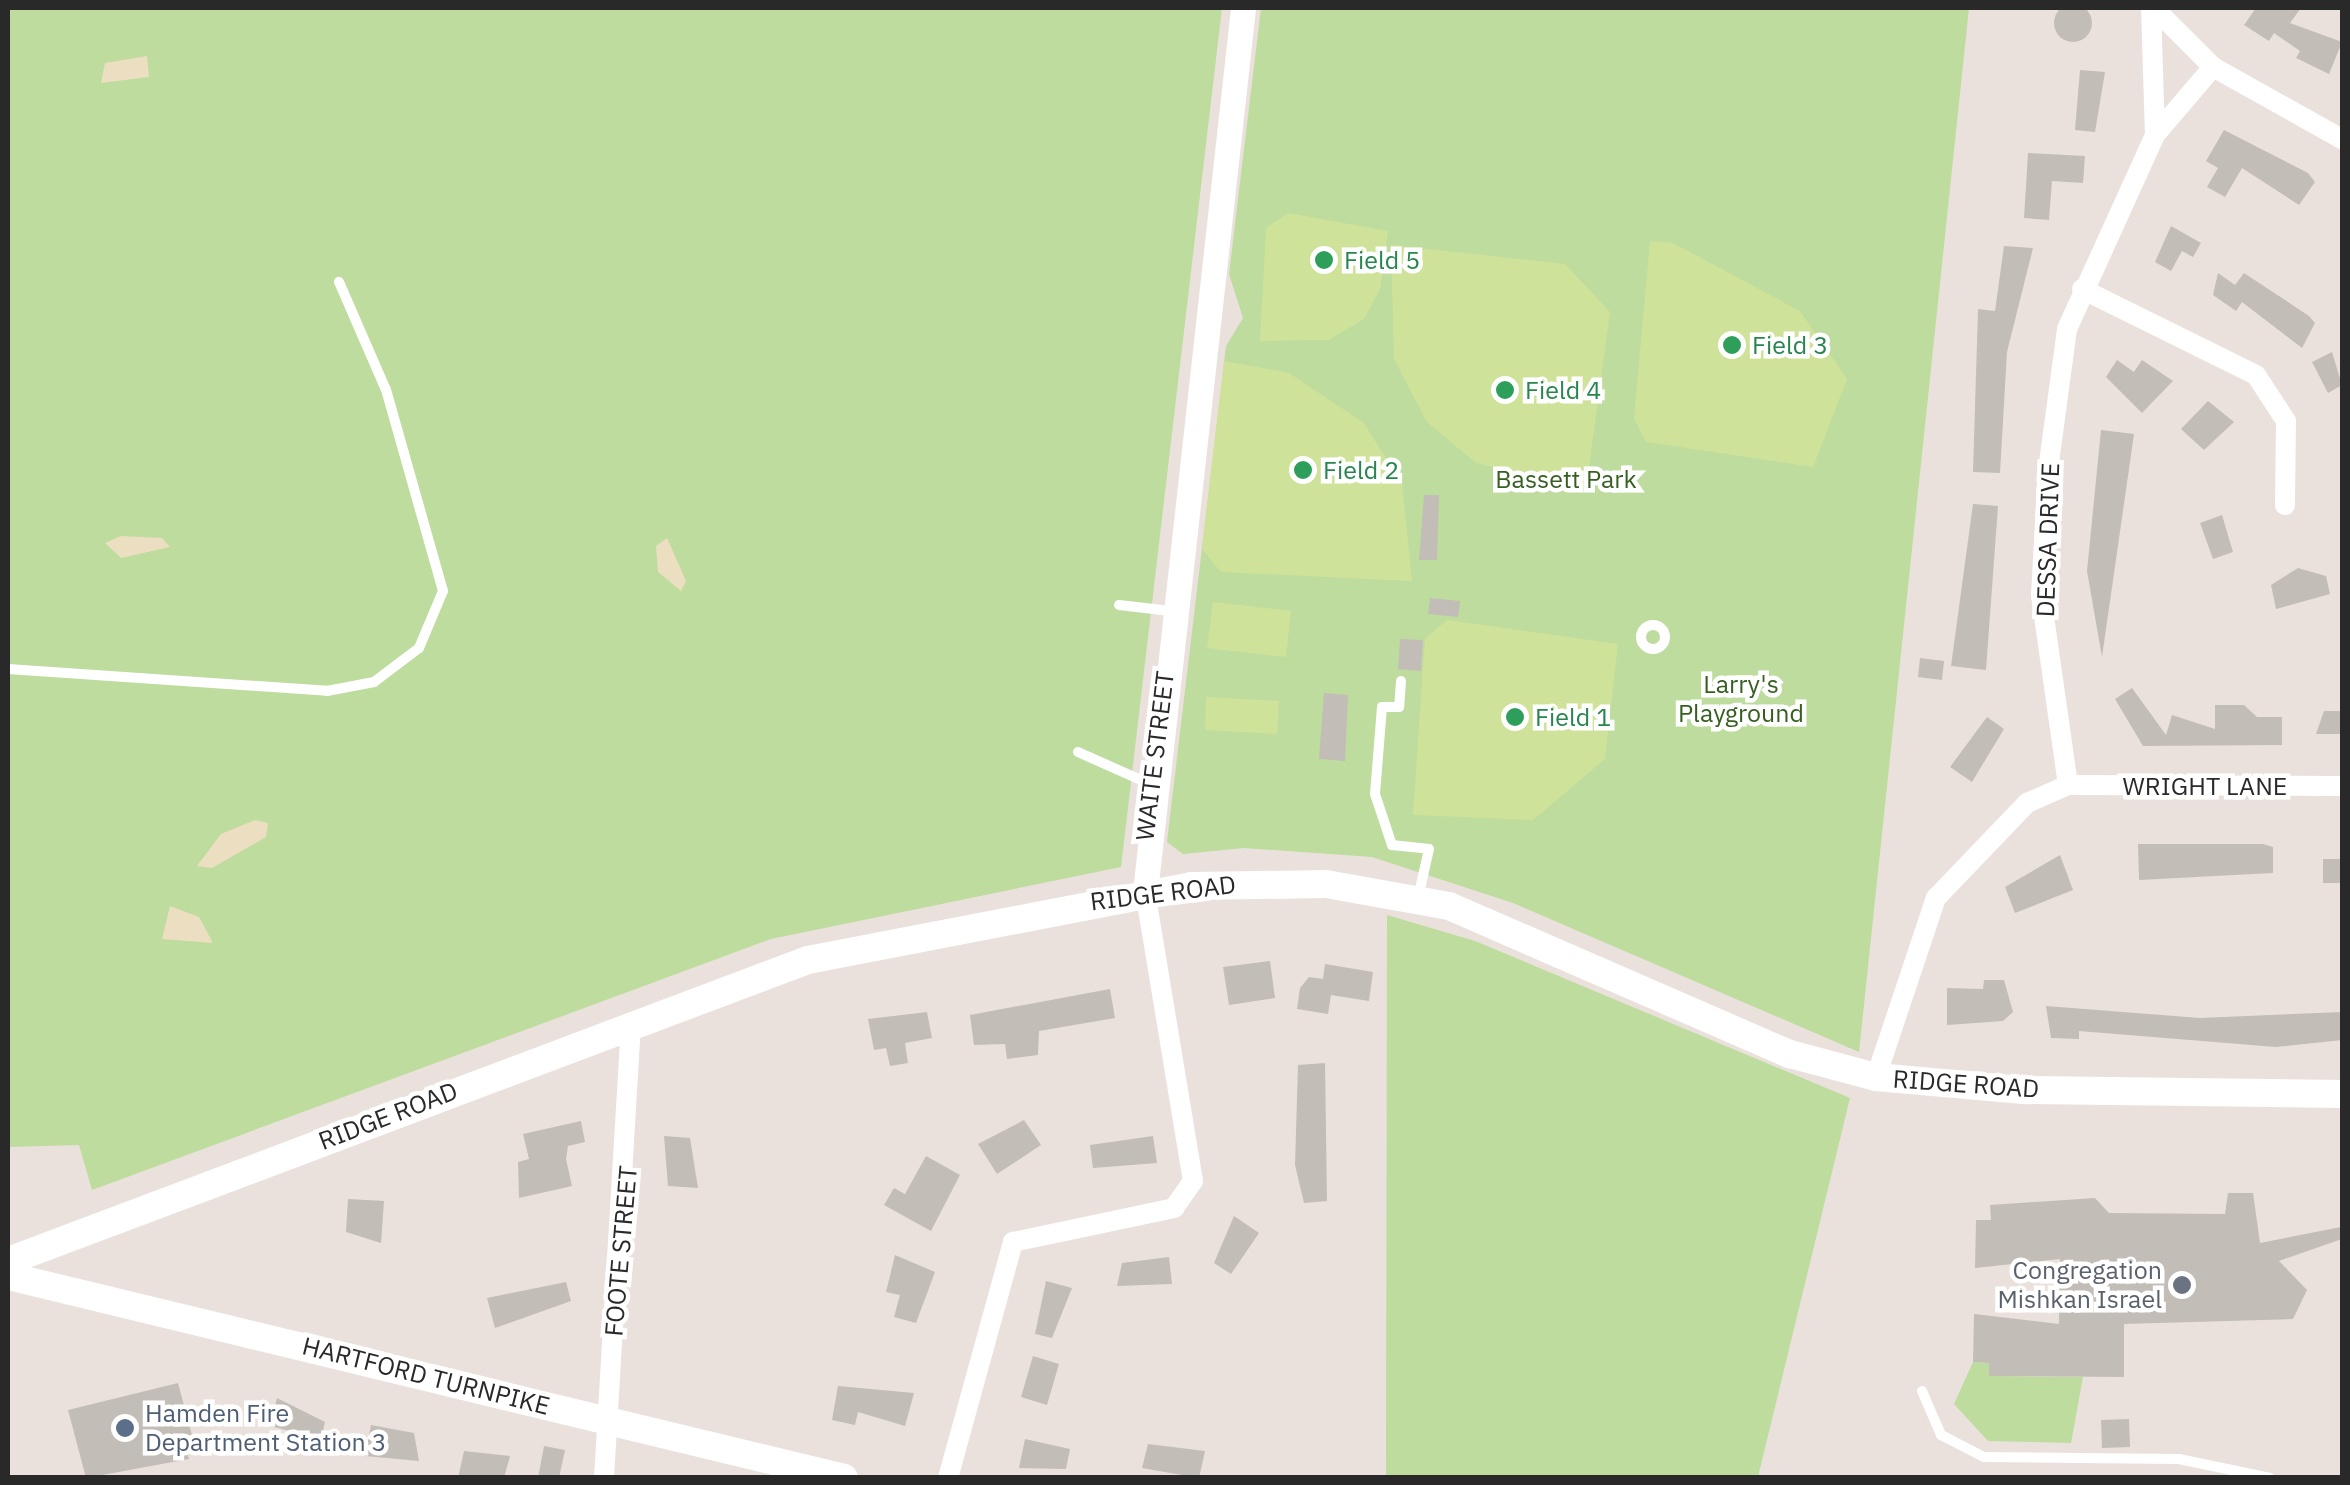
<!DOCTYPE html>
<style>
body{margin:0}
#map{position:relative;width:2350px;height:1485px;overflow:hidden;background:#eae1dc;font-family:"IBM Plex Sans",sans-serif}
div>[style]{position:absolute}
[style*='--x']{left:calc(var(--x)*1px);top:calc(var(--y)*1px);width:calc(var(--w)*1px);rotate:calc(var(--a)*1deg)}
.green>*{inset:0;background:#bddc9d}
.sand>*{inset:0;background:#ecdfc1}
.pitch>*{inset:0;background:#cfe299}
.building>*{inset:0;background:#c2bdb7}
.round{border-radius:50%}
.service>*{height:10px;margin:-5px;padding:0 5px;transform-origin:5px;border-radius:5px;background:#fff}
.service>.ring{margin:-5px;padding:0;box-sizing:content-box;background:none;border:10px solid #fff;border-radius:50%}
.minor>*{height:20px;margin:-10px;padding:0 10px;transform-origin:10px;border-radius:10px;background:#fff}
.tertiary>*{height:25px;margin:-12.5px;padding:0 12.5px;transform-origin:12.5px;border-radius:12.5px;background:#fff}
.secondary>*{height:28px;margin:-14px;padding:0 14px;transform-origin:14px;border-radius:14px;background:#fff}
.dots>*{width:28px;height:28px;translate:-50% -50%;box-sizing:border-box;border:5px solid #fff;border-radius:50%}
span{translate:-50% -50%;white-space:nowrap;text-align:center;line-height:1.15;-webkit-text-stroke:9px #fff;paint-order:stroke}
.leisure-label{font-size:25px;color:#27864d}
.left{translate:0 -50%;text-align:left}
.park-label{font-size:25px;color:#375f20}
.street-label{font-size:25px;color:#292929}
.worship-label{font-size:25px;color:#5b616d}
.right{translate:-100% -50%;text-align:right}
.service-label{font-size:25px;color:#4e5e75}
.frame{position:absolute;inset:0;border:10px solid #292929;pointer-events:none}
</style>
<div id="map">
<div class="green">
<div style="clip-path:polygon(8px 8px,1222px 8px,1121px 867px,771px 939px,92px 1190px,79px 1145px,8px 1147px)"></div>
<div style="clip-path:polygon(1261px 8px,1969px 8px,1859px 1052px,1513px 903px,1372px 857px,1244px 848px,1183px 854px,1167px 842px,1226px 346px,1243px 318px,1229px 274px)"></div>
<div style="clip-path:polygon(1387px 915px,1475px 941px,1850px 1098px,1758px 1477px,1386px 1477px)"></div>
<div style="clip-path:polygon(1973px 1362px,1989px 1363px,1989px 1376px,2083px 1377px,2071px 1443px,1988px 1441px,1954px 1404px)"></div>
</div>
<div class="sand">
<div style="clip-path:polygon(147px 56px,149px 77px,101px 83px,105px 63px)"></div>
<div style="clip-path:polygon(121px 536px,162px 538px,170px 547px,121px 558px,105px 543px)"></div>
<div style="clip-path:polygon(667px 538px,686px 581px,681px 591px,658px 572px,656px 546px)"></div>
<div style="clip-path:polygon(255px 820px,268px 823px,266px 837px,212px 868px,197px 866px,221px 834px)"></div>
<div style="clip-path:polygon(170px 906px,199px 917px,213px 943px,162px 939px)"></div>
</div>
<div class="pitch">
<div style="clip-path:polygon(1288px 213px,1388px 231px,1380px 289px,1364px 319px,1329px 340px,1260px 341px,1266px 228px)"></div>
<div style="clip-path:polygon(1650px 241px,1673px 243px,1800px 311px,1847px 379px,1813px 467px,1646px 442px,1634px 418px)"></div>
<div style="clip-path:polygon(1391px 245px,1565px 264px,1610px 312px,1586px 489px,1476px 463px,1427px 422px,1394px 359px)"></div>
<div style="clip-path:polygon(1224px 361px,1289px 373px,1364px 423px,1402px 484px,1412px 581px,1221px 572px,1202px 549px)"></div>
<div style="clip-path:polygon(1213px 602px,1291px 611px,1286px 657px,1207px 648px)"></div>
<div style="clip-path:polygon(1447px 620px,1618px 644px,1605px 759px,1533px 820px,1413px 815px,1425px 639px)"></div>
<div style="clip-path:polygon(1206px 697px,1279px 701px,1277px 734px,1205px 730px)"></div>
</div>
<div class="building">
<div class="round" style="left:2054px;top:4px;width:38px;height:38px"></div>
<div style="clip-path:polygon(2256px 8px,2301px 8px,2290px 23px,2342px 42px,2329px 74px,2296px 58px,2300px 51px,2274px 33px,2269px 41px,2244px 25px)"></div>
<div style="clip-path:polygon(2080px 70px,2105px 72px,2095px 132px,2075px 130px)"></div>
<div style="clip-path:polygon(2224px 130px,2308px 173px,2315px 182px,2299px 205px,2242px 168px,2225px 197px,2207px 187px,2218px 168px,2206px 161px)"></div>
<div style="clip-path:polygon(2028px 153px,2085px 156px,2083px 183px,2052px 181px,2049px 220px,2024px 218px)"></div>
<div style="clip-path:polygon(2171px 226px,2201px 243px,2193px 257px,2182px 251px,2171px 271px,2155px 262px)"></div>
<div style="clip-path:polygon(2004px 246px,2033px 248px,2007px 352px,2000px 473px,1973px 472px,1978px 309px,1995px 311px)"></div>
<div style="clip-path:polygon(2218px 273px,2235px 285px,2244px 273px,2309px 316px,2315px 323px,2302px 348px,2242px 302px,2236px 311px,2213px 295px)"></div>
<div style="clip-path:polygon(2332px 352px,2342px 385px,2328px 393px,2312px 362px)"></div>
<div style="clip-path:polygon(2117px 360px,2134px 372px,2142px 360px,2173px 381px,2142px 413px,2106px 377px)"></div>
<div style="clip-path:polygon(2208px 401px,2234px 422px,2204px 450px,2181px 429px)"></div>
<div style="clip-path:polygon(2101px 430px,2134px 434px,2102px 657px,2087px 571px)"></div>
<div style="clip-path:polygon(1424px 495px,1439px 495px,1437px 560px,1419px 560px)"></div>
<div style="clip-path:polygon(1973px 504px,1998px 506px,1986px 670px,1951px 666px)"></div>
<div style="clip-path:polygon(2222px 515px,2233px 552px,2213px 559px,2200px 523px)"></div>
<div style="clip-path:polygon(2298px 568px,2326px 576px,2330px 594px,2276px 609px,2271px 585px)"></div>
<div style="clip-path:polygon(1430px 598px,1460px 601px,1458px 617px,1428px 614px)"></div>
<div style="clip-path:polygon(1400px 639px,1423px 640px,1421px 671px,1398px 669px)"></div>
<div style="clip-path:polygon(1920px 658px,1944px 661px,1942px 680px,1918px 677px)"></div>
<div style="clip-path:polygon(2132px 688px,2166px 735px,2172px 715px,2215px 729px,2215px 705px,2244px 705px,2257px 717px,2282px 717px,2282px 745px,2143px 746px,2115px 699px)"></div>
<div style="clip-path:polygon(1324px 693px,1348px 695px,1345px 761px,1319px 759px)"></div>
<div style="clip-path:polygon(2324px 711px,2342px 711px,2342px 734px,2316px 734px)"></div>
<div style="clip-path:polygon(1987px 717px,2004px 729px,1972px 782px,1950px 767px)"></div>
<div style="clip-path:polygon(2138px 844px,2263px 844px,2273px 847px,2273px 873px,2139px 880px)"></div>
<div style="clip-path:polygon(2060px 855px,2073px 890px,2015px 913px,2005px 887px)"></div>
<div style="clip-path:polygon(2323px 859px,2342px 859px,2342px 883px,2323px 883px)"></div>
<div style="clip-path:polygon(1270px 961px,1275px 998px,1229px 1005px,1223px 967px)"></div>
<div style="clip-path:polygon(1325px 964px,1373px 972px,1369px 1001px,1331px 995px,1328px 1014px,1297px 1009px,1300px 988px,1309px 977px,1323px 979px)"></div>
<div style="clip-path:polygon(1984px 980px,2004px 980px,2013px 1012px,2003px 1021px,1947px 1025px,1947px 988px,1983px 989px)"></div>
<div style="clip-path:polygon(1110px 989px,1115px 1018px,1039px 1031px,1038px 1055px,1007px 1059px,1005px 1044px,974px 1045px,970px 1015px)"></div>
<div style="clip-path:polygon(2046px 1006px,2200px 1018px,2342px 1012px,2342px 1040px,2276px 1047px,2079px 1031px,2079px 1039px,2051px 1038px)"></div>
<div style="clip-path:polygon(927px 1012px,932px 1038px,905px 1043px,908px 1063px,890px 1066px,886px 1048px,874px 1050px,868px 1019px)"></div>
<div style="clip-path:polygon(1325px 1063px,1327px 1201px,1304px 1203px,1295px 1165px,1298px 1065px)"></div>
<div style="clip-path:polygon(1024px 1120px,1041px 1145px,997px 1174px,978px 1144px)"></div>
<div style="clip-path:polygon(581px 1121px,585px 1142px,568px 1146px,566px 1159px,572px 1186px,519px 1198px,518px 1162px,529px 1159px,523px 1134px)"></div>
<div style="clip-path:polygon(664px 1136px,690px 1138px,698px 1188px,668px 1186px)"></div>
<div style="clip-path:polygon(1153px 1136px,1157px 1163px,1093px 1168px,1090px 1145px)"></div>
<div style="clip-path:polygon(926px 1156px,960px 1175px,931px 1231px,884px 1205px,894px 1188px,905px 1194px)"></div>
<div style="clip-path:polygon(2228px 1193px,2253px 1193px,2260px 1243px,2341px 1227px,2342px 1239px,2279px 1261px,2307px 1290px,2293px 1319px,2124px 1324px,2124px 1377px,1989px 1376px,1989px 1363px,1973px 1362px,1974px 1314px,2059px 1324px,2060px 1259px,1975px 1268px,1976px 1220px,1991px 1220px,1990px 1205px,2095px 1198px,2109px 1213px,2225px 1214px)"></div>
<div style="clip-path:polygon(348px 1199px,384px 1201px,381px 1243px,346px 1232px)"></div>
<div style="clip-path:polygon(1234px 1216px,1259px 1233px,1231px 1274px,1214px 1263px)"></div>
<div style="clip-path:polygon(895px 1255px,935px 1272px,916px 1323px,894px 1317px,900px 1295px,886px 1292px)"></div>
<div style="clip-path:polygon(1169px 1257px,1172px 1284px,1117px 1286px,1122px 1263px)"></div>
<div style="clip-path:polygon(1046px 1281px,1072px 1288px,1052px 1338px,1035px 1334px)"></div>
<div style="clip-path:polygon(566px 1282px,571px 1301px,495px 1328px,487px 1298px)"></div>
<div style="clip-path:polygon(1033px 1356px,1059px 1364px,1047px 1405px,1021px 1397px)"></div>
<div style="clip-path:polygon(178px 1383px,192px 1435px,182px 1438px,189px 1459px,86px 1478px,68px 1410px)"></div>
<div style="clip-path:polygon(838px 1386px,914px 1393px,905px 1426px,858px 1412px,855px 1425px,832px 1420px)"></div>
<div style="clip-path:polygon(277px 1398px,325px 1422px,321px 1439px,270px 1426px)"></div>
<div style="clip-path:polygon(2129px 1419px,2130px 1447px,2102px 1448px,2101px 1420px)"></div>
<div style="clip-path:polygon(371px 1425px,414px 1433px,419px 1461px,365px 1456px)"></div>
<div style="clip-path:polygon(1025px 1439px,1070px 1449px,1066px 1469px,1019px 1468px)"></div>
<div style="clip-path:polygon(1148px 1444px,1205px 1451px,1199px 1478px,1142px 1468px)"></div>
<div style="clip-path:polygon(544px 1446px,565px 1450px,559px 1478px,538px 1478px)"></div>
<div style="clip-path:polygon(464px 1451px,510px 1456px,504px 1478px,458px 1478px)"></div>
</div>
<div class="service">
<div style="--x:1119;--y:605;--w:52;--a:6.6"></div>
<div class="ring" style="left:1641px;top:625px;width:14px;height:14px"></div>
<div style="--x:8;--y:669;--w:320;--a:3.9"></div>
<div style="--x:327;--y:691;--w:48;--a:-10.8"></div>
<div style="--x:374;--y:682;--w:56;--a:-37.1"></div>
<div style="--x:419;--y:648;--w:62;--a:-67.2"></div>
<div style="--x:443;--y:591;--w:209;--a:-105.8"></div>
<div style="--x:386;--y:390;--w:118;--a:-113.5"></div>
<div style="--x:1401;--y:681;--w:26;--a:94"></div>
<div style="--x:1399;--y:707;--w:17;--a:180"></div>
<div style="--x:1382;--y:707;--w:87;--a:94.6"></div>
<div style="--x:1375;--y:794;--w:54;--a:71.6"></div>
<div style="--x:1392;--y:845;--w:37;--a:6"></div>
<div style="--x:1429;--y:849;--w:50;--a:102.7"></div>
<div style="--x:1078;--y:752;--w:81;--a:24"></div>
<div style="--x:1922;--y:1391;--w:48;--a:66.6"></div>
<div style="--x:1941;--y:1435;--w:48;--a:27.1"></div>
<div style="--x:1984;--y:1457;--w:195;--a:0.6"></div>
<div style="--x:2179;--y:1459;--w:93;--a:11.8"></div>
</div>
<div class="minor">
<div style="--x:2154;--y:8;--w:83;--a:45"></div>
<div style="--x:2213;--y:67;--w:148;--a:29.2"></div>
<div style="--x:2155;--y:135;--w:89;--a:-49.5"></div>
<div style="--x:2082;--y:289;--w:194;--a:26.3"></div>
<div style="--x:2256;--y:375;--w:55;--a:56.9"></div>
<div style="--x:2286;--y:421;--w:84;--a:90.7"></div>
<div style="--x:2068;--y:785;--w:274;--a:0.2"></div>
<div style="--x:1876;--y:1077;--w:189;--a:-71.5"></div>
<div style="--x:1936;--y:898;--w:132;--a:-46.2"></div>
<div style="--x:2027;--y:803;--w:45;--a:-23.7"></div>
<div style="--x:2068;--y:785;--w:192;--a:-98.1"></div>
<div style="--x:2041;--y:595;--w:125;--a:-86.8"></div>
<div style="--x:2048;--y:470;--w:142;--a:-82.3"></div>
<div style="--x:2067;--y:329;--w:213;--a:-65.6"></div>
<div style="--x:2155;--y:135;--w:127;--a:-91.8"></div>
<div style="--x:604;--y:1478;--w:454;--a:-86.6"></div>
<div style="--x:948;--y:1478;--w:245;--a:-74.6"></div>
<div style="--x:1013;--y:1242;--w:165;--a:-11.9"></div>
<div style="--x:1174;--y:1208;--w:33;--a:-55"></div>
<div style="--x:1193;--y:1181;--w:293;--a:-99.4"></div>
</div>
<div class="tertiary">
<div style="--x:1145;--y:892;--w:889;--a:-83.67"></div>
</div>
<div class="secondary">
<div style="--x:8;--y:1261;--w:855;--a:-20.62"></div>
<div style="--x:808;--y:960;--w:390;--a:-10.9"></div>
<div style="--x:1191;--y:886;--w:135;--a:-0.8"></div>
<div style="--x:1326;--y:884;--w:125;--a:10.1"></div>
<div style="--x:1449;--y:906;--w:372;--a:23.5"></div>
<div style="--x:1790;--y:1054;--w:89;--a:15"></div>
<div style="--x:1876;--y:1077;--w:148;--a:5.1"></div>
<div style="--x:2023;--y:1090;--w:319;--a:0.7"></div>
<div style="--x:8;--y:1276;--w:860;--a:13.58"></div>
</div>
<div class="dots">
<div style="left:1324px;top:260px;background:#2e9e5b"></div>
<div style="left:1732px;top:345px;background:#2e9e5b"></div>
<div style="left:1505px;top:390px;background:#2e9e5b"></div>
<div style="left:1303px;top:470px;background:#2e9e5b"></div>
<div style="left:1515px;top:717px;background:#2e9e5b"></div>
<div style="left:2182px;top:1285px;background:#6b7280"></div>
<div style="left:125px;top:1428px;background:#5c6f8a"></div>
</div>
<div class="leisure-label">
<span class="left" style="left:1344px;top:260px">Field 5</span>
<span class="left" style="left:1752px;top:345px">Field 3</span>
<span class="left" style="left:1525px;top:390px">Field 4</span>
<span class="left" style="left:1323px;top:470px">Field 2</span>
<span class="left" style="left:1535px;top:717px">Field 1</span>
</div>
<div class="park-label">
<span style="left:1566px;top:479px">Bassett Park</span>
<span style="left:1741px;top:699px">Larry's<br>Playground</span>
</div>
<div class="street-label">
<span style="left:2048px;top:540px;rotate:-88deg">DESSA DRIVE</span>
<span style="left:1155px;top:756px;rotate:-83deg">WAITE STREET</span>
<span style="left:2205px;top:786px">WRIGHT LANE</span>
<span style="left:1163px;top:893px;rotate:-7deg">RIDGE ROAD</span>
<span style="left:1966px;top:1084px;rotate:4deg">RIDGE ROAD</span>
<span style="left:388px;top:1116px;rotate:-21deg">RIDGE ROAD</span>
<span style="left:621px;top:1251px;rotate:-85deg">FOOTE STREET</span>
<span style="left:426px;top:1376px;rotate:14deg">HARTFORD TURNPIKE</span>
</div>
<div class="worship-label">
<span class="right" style="left:2162px;top:1285px">Congregation<br>Mishkan Israel</span>
</div>
<div class="service-label">
<span class="left" style="left:145px;top:1428px">Hamden Fire<br>Department Station 3</span>
</div>
<div class="frame"></div>
</div>
